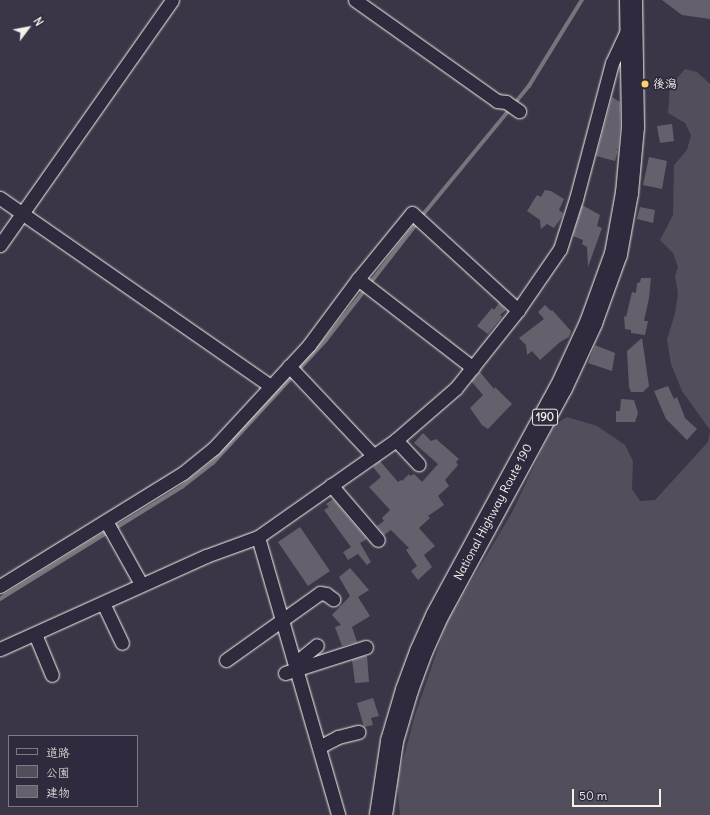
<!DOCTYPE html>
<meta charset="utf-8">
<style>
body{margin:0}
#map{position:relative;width:710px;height:815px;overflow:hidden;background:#3b3647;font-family:Delius,"Klee One",sans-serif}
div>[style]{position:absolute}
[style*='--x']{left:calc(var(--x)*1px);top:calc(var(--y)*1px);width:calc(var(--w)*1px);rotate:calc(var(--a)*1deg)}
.green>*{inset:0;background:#534e5c}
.stream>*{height:3.5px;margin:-1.75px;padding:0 1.75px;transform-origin:1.75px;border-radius:1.75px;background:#78747b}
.building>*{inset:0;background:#65616c}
.roads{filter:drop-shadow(0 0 1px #f4f1e8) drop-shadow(0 0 1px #f4f1e8)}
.minor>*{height:13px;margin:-6.5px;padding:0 6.5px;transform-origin:6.5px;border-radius:6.5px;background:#2f2a3d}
.trunk>*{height:22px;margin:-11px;padding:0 11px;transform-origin:11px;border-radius:11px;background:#2f2a3d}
.dots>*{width:11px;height:11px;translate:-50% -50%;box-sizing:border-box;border:2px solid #2f2a3d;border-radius:50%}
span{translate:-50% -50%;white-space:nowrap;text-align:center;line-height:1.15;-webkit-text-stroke:3.5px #2f2a3d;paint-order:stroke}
.shield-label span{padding:1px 3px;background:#2f2a3d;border:1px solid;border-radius:3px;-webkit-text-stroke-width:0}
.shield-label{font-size:11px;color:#f4f1e8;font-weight:700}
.poi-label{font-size:12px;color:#f4f1e8;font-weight:700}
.left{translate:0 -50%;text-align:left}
.street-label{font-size:12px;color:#f4f1e8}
.legend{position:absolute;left:8px;top:735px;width:130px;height:72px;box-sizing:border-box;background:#2f2a3d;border:1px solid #7e7a81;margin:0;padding:5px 7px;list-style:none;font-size:12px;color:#f4f1e8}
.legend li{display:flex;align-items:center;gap:8px;height:20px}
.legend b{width:20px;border:1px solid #7e7a81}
.north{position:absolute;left:8px;top:8px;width:40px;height:40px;-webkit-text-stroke:3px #2f2a3d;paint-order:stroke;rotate:58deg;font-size:11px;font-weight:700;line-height:16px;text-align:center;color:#f4f1e8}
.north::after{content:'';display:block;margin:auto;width:14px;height:18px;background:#f4f1e8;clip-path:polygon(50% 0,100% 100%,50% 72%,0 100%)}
.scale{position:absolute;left:572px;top:789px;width:89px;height:18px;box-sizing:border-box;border:2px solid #f4f1e8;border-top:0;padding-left:5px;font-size:12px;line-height:14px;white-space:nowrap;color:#f4f1e8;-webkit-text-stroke:3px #2f2a3d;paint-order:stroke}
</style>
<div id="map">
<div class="green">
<div style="clip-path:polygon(685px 69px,697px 72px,710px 84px,710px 815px,400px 815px,397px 782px,415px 715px,447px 622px,511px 514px,554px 425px,567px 417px,597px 426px,625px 445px,633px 461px,632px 489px,640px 501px,655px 500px,708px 442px,710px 430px,682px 391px,671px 364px,667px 340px,675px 313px,678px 293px,675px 276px,678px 267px,673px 253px,660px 240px,673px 215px,674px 165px,687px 150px,691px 135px,685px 123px,668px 113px,670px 86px)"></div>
</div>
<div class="stream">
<div style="--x:421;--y:217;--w:170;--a:-50.5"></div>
<div style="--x:529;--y:86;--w:101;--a:-58.4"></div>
<div style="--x:114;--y:529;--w:80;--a:-31.7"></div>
<div style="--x:182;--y:487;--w:39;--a:-38"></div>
<div style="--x:213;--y:463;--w:166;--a:-47.4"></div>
<div style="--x:325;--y:341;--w:151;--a:-52"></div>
<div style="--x:0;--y:599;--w:127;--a:-31.8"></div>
</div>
<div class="building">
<div style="clip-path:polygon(662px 0,710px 0,710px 19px,682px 15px)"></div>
<div style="clip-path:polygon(612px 97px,620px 102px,620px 127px,618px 149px,615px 150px,618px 150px,615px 161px,596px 156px)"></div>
<div style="clip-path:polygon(672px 124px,674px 141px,660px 143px,657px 126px)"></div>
<div style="clip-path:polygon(649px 157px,667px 161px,662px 189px,643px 185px)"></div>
<div style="clip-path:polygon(545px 190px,551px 191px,564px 199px,559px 210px,563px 213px,562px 217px,554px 228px,547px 224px,541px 229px,540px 220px,527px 211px,537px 195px,541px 197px)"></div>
<div style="clip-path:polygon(582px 205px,600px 215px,597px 226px,602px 228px,588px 267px,587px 247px,582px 244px,583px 240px,573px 236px)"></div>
<div style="clip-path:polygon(640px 207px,655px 210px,653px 223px,637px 219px)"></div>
<div style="clip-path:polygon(641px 278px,651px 278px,649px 298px,644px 321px,648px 321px,645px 335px,631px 333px,631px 330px,625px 329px,624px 316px,626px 317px,632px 292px,636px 293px,637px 283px,640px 282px)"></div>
<div style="clip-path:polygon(499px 303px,506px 310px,500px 315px,502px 317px,488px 334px,477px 326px,492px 308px,494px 310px)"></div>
<div style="clip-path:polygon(545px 305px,551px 311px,552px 310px,571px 331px,569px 337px,560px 342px,540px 360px,532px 351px,527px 355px,526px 345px,519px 338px,544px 319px,538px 312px)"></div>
<div style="clip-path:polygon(642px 338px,649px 386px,643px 392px,631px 392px,629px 387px,627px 351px)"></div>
<div style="clip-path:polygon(595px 345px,615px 353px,612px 371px,588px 363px)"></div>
<div style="clip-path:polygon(480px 372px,494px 389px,495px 387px,512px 404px,488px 429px,482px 425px,470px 408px,483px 395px,471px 381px)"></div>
<div style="clip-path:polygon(668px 386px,674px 399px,677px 397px,685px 418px,697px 429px,687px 440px,666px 419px,654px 391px)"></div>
<div style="clip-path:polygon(621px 399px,634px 400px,638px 413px,635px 422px,616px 422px,616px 411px,620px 411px)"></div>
<div style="clip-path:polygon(423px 433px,431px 441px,436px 439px,459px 459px,456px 462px,458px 465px,445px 480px,449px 486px,438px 496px,444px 505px,428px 516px,430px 518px,419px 528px,435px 546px,424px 555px,432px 567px,418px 580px,411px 571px,417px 566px,406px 550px,409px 548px,391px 530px,384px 535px,377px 526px,384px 521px,382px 518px,390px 510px,369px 487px,381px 477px,373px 467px,380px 461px,398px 482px,401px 480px,402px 481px,409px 474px,410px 476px,414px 474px,422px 482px,438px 464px,414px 443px)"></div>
<div style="clip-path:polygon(333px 499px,367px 539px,360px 543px,371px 562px,367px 565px,358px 554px,348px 560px,343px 552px,351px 547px,324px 510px,329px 507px,326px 504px)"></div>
<div style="clip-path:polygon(300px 527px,330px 571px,308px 586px,278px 542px)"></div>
<div style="clip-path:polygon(350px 568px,369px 590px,358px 597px,370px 616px,352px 627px,357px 642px,342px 646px,335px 627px,341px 625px,332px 615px,350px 596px,339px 577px)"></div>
<div style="clip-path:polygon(364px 656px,367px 656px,369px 682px,355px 683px,352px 660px)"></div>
<div style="clip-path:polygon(373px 698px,379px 716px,371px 718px,373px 725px,364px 727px,357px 703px)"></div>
</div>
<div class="roads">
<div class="minor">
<div style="--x:355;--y:0;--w:174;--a:35.4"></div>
<div style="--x:497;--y:101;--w:9;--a:6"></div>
<div style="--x:506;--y:102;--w:16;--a:35"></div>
<div style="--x:0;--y:198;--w:329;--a:34.8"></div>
<div style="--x:0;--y:245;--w:299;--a:-54.9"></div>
<div style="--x:358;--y:279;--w:145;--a:37.7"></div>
<div style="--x:289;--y:366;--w:122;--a:46.7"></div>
<div style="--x:396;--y:440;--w:33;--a:47"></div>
<div style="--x:331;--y:485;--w:72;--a:49.5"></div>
<div style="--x:106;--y:521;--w:72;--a:60.9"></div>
<div style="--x:258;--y:537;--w:289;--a:73.9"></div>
<div style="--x:0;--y:586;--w:215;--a:-31.7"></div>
<div style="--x:183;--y:473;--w:40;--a:-39"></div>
<div style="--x:214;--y:448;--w:140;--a:-47.3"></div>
<div style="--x:309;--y:345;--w:82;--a:-53.4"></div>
<div style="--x:358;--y:279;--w:85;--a:-50.7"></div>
<div style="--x:412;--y:213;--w:144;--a:42.5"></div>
<div style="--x:103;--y:603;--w:44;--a:64.6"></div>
<div style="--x:35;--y:634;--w:44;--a:67.5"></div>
<div style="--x:0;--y:649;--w:226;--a:-24.3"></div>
<div style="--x:206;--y:556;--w:55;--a:-20.1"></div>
<div style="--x:258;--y:537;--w:169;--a:-35.1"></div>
<div style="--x:396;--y:440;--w:79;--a:-40.9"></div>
<div style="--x:456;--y:388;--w:100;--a:-51.5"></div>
<div style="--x:518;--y:310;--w:74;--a:-55.5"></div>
<div style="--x:560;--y:249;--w:52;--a:-72.3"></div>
<div style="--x:576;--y:199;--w:141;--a:-75.2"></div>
<div style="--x:612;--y:63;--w:38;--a:-65"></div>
<div style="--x:226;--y:660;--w:115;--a:-35.5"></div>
<div style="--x:320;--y:593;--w:6;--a:9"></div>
<div style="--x:326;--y:594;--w:9;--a:36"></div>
<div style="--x:295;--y:663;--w:28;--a:-39"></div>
<div style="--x:285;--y:673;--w:85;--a:-17.8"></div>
<div style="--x:319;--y:747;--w:21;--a:-28"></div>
<div style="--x:338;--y:737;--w:21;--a:-14"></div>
</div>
<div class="trunk">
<div style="--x:381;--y:815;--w:75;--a:-81.5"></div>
<div style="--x:392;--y:741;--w:53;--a:-73.6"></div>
<div style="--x:407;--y:690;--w:40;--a:-69.8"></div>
<div style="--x:421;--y:652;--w:39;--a:-66"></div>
<div style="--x:437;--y:616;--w:260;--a:-61.5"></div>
<div style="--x:561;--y:388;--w:72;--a:-65.2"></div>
<div style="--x:591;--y:323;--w:73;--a:-70.1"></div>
<div style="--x:616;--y:254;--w:62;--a:-79.8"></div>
<div style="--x:627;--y:193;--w:66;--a:-84.8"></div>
<div style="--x:633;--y:127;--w:127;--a:-90.9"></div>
</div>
</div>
<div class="dots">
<div style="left:645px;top:84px;background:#ffd166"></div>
</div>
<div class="shield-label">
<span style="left:545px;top:417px">190</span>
</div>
<div class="poi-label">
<span class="left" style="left:653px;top:84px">後潟</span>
</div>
<div class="street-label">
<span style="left:493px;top:512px;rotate:-62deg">National Highway Route 190</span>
</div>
<ul class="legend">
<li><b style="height:5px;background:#2f2a3d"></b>道路</li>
<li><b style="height:11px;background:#534e5c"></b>公園</li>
<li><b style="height:11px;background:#65616c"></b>建物</li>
</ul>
<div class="north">N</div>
<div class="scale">50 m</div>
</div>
